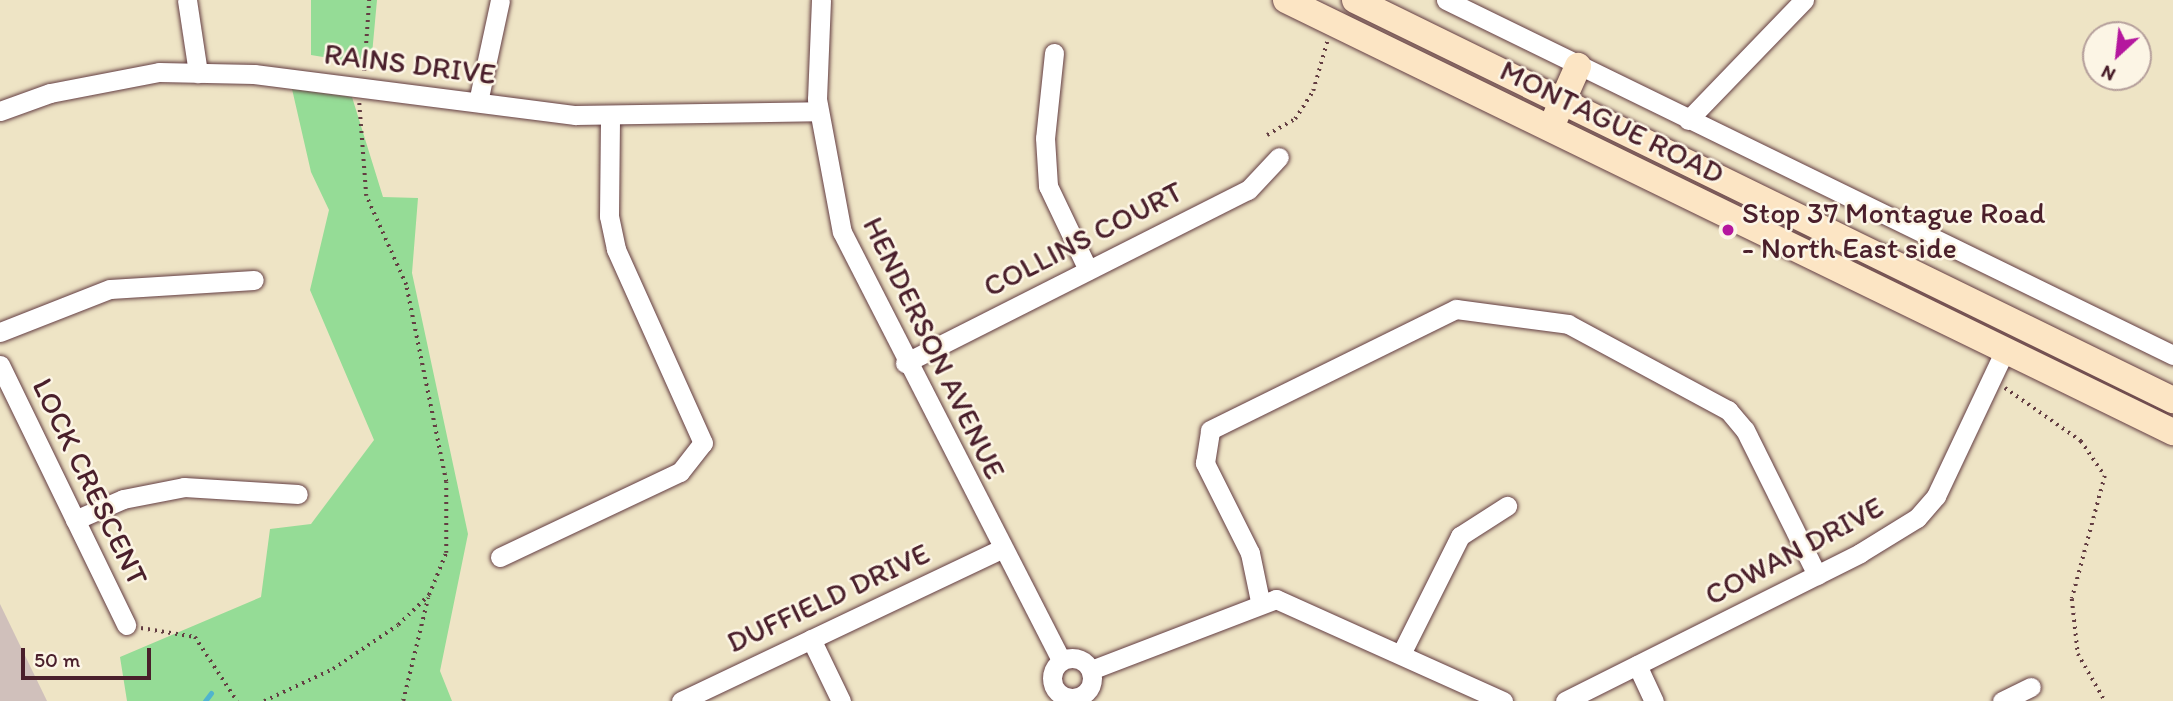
<!DOCTYPE html>
<style>
body{margin:0}
#map{position:relative;width:2173px;height:701px;overflow:hidden;background:#eee4c5;font-family:Itim,sans-serif}
div>[style]{position:absolute}
[style*='--x']{left:calc(var(--x)*1px);top:calc(var(--y)*1px);width:calc(var(--w)*1px);rotate:calc(var(--a)*1deg)}
.industrial>*{inset:0;background:#d0c0bb}
.green>*{inset:0;background:#95dc96}
.stream>*{height:5px;margin:-2.5px;padding:0 2.5px;transform-origin:2.5px;border-radius:2.5px;background:#50b4ce}
.path>*{height:3.5px;margin-top:-1.75px;transform-origin:0;background:repeating-linear-gradient(90deg,#633d42 0 2px,transparent 0 7px)}
.roads{filter:drop-shadow(0 0 2px #633d42) drop-shadow(0 0 2px #633d42)}
.street>*{height:19px;margin:-9.5px;padding:0 9.5px;transform-origin:9.5px;border-radius:9.5px;background:#fff}
.street>.ring{margin:-9.5px;padding:0;box-sizing:content-box;background:none;border:19px solid #fff;border-radius:50%}
.secondary>*{height:26px;margin:-13px;padding:0 13px;transform-origin:13px;border-radius:13px;background:#fce5c4}
.dots>*{width:19px;height:19px;translate:-50% -50%;box-sizing:border-box;border:4px solid #fcf5e5;border-radius:50%}
span{translate:-50% -50%;white-space:nowrap;text-align:center;line-height:1.15;-webkit-text-stroke:5px #fcf5e5;paint-order:stroke}
.street-label{font-size:30px;color:#4a1f2b}
.poi-label{font-size:30px;color:#4a1f2b}
.left{translate:0 -50%;text-align:left}
.north{position:absolute;left:2082px;top:21px;width:70px;height:70px;box-sizing:border-box;background:#fcf5e5;border:2px solid #b59f9b;border-radius:50%;rotate:207deg;font-size:19px;font-weight:700;line-height:28px;text-align:center;color:#4a1f2b}
.north::after{content:'';display:block;margin:auto;width:24px;height:32px;background:#b5179e;clip-path:polygon(50% 0,100% 100%,50% 72%,0 100%)}
.scale{position:absolute;left:21px;top:648px;width:130px;height:32px;box-sizing:border-box;border:4px solid #4a1f2b;border-top:0;padding-left:9px;font-size:21px;line-height:24px;white-space:nowrap;color:#4a1f2b;-webkit-text-stroke:5px #fcf5e5;paint-order:stroke}
</style>
<div id="map">
<div class="industrial">
<div style="clip-path:polygon(0 604px,47px 701px,0 701px)"></div>
</div>
<div class="green">
<div style="clip-path:polygon(311px 0,377px 0,371px 65px,311px 55px)"></div>
<div style="clip-path:polygon(292px 89px,352px 97px,383px 197px,418px 198px,412px 273px,468px 534px,440px 671px,452px 701px,127px 701px,120px 657px,261px 597px,270px 529px,311px 524px,374px 440px,310px 290px,329px 210px,311px 172px)"></div>
</div>
<div class="stream">
<div style="--x:205;--y:701;--w:10;--a:-53"></div>
</div>
<div class="path">
<div style="--x:364;--y:71;--w:71;--a:-86"></div>
<div style="--x:1267;--y:135;--w:32;--a:-30"></div>
<div style="--x:1295;--y:119;--w:33;--a:-57"></div>
<div style="--x:1313;--y:91;--w:51;--a:-74.1"></div>
<div style="--x:2005;--y:388;--w:93;--a:34.9"></div>
<div style="--x:2081;--y:441;--w:42;--a:55.6"></div>
<div style="--x:2105;--y:476;--w:127;--a:105"></div>
<div style="--x:2072;--y:599;--w:55;--a:83.8"></div>
<div style="--x:2078;--y:654;--w:54;--a:60.1"></div>
<div style="--x:141;--y:628;--w:55;--a:9.5"></div>
<div style="--x:195;--y:637;--w:77;--a:56.7"></div>
<div style="--x:264;--y:701;--w:76;--a:-24.9"></div>
<div style="--x:333;--y:669;--w:78;--a:-34.1"></div>
<div style="--x:398;--y:625;--w:43;--a:-44.1"></div>
<div style="--x:429;--y:595;--w:45;--a:-68"></div>
<div style="--x:446;--y:553;--w:71;--a:-90"></div>
<div style="--x:446;--y:482;--w:201;--a:-101.5"></div>
<div style="--x:406;--y:285;--w:98;--a:-114.2"></div>
<div style="--x:366;--y:196;--w:93;--a:-94.3"></div>
<div style="--x:403;--y:701;--w:106;--a:-76.4"></div>
</div>
<div class="roads">
<div class="street">
<div style="--x:187;--y:0;--w:74;--a:81.4"></div>
<div style="--x:821;--y:0;--w:99;--a:92.3"></div>
<div style="--x:817;--y:99;--w:135;--a:79.4"></div>
<div style="--x:842;--y:232;--w:481;--a:62.9"></div>
<div style="--x:1446;--y:0;--w:809;--a:26.03"></div>
<div style="--x:1054;--y:53;--w:85;--a:96"></div>
<div style="--x:1045;--y:138;--w:48;--a:86.4"></div>
<div style="--x:1048;--y:186;--w:93;--a:64.5"></div>
<div style="--x:478;--y:102;--w:104;--a:-77.8"></div>
<div style="--x:0;--y:111;--w:53;--a:-19.8"></div>
<div style="--x:50;--y:93;--w:111;--a:-10.9"></div>
<div style="--x:159;--y:72;--w:95;--a:1.2"></div>
<div style="--x:254;--y:74;--w:324;--a:7.3"></div>
<div style="--x:575;--y:115;--w:243;--a:-0.9"></div>
<div style="--x:1688;--y:120;--w:167;--a:-46"></div>
<div style="--x:0;--y:332;--w:118;--a:-21.4"></div>
<div style="--x:110;--y:289;--w:144;--a:-3.6"></div>
<div style="--x:905;--y:363;--w:384;--a:-26.8"></div>
<div style="--x:1248;--y:190;--w:45;--a:-46.8"></div>
<div style="--x:0;--y:365;--w:289;--a:64.1"></div>
<div style="--x:75;--y:520;--w:52;--a:-23.6"></div>
<div style="--x:123;--y:499;--w:62;--a:-11.1"></div>
<div style="--x:184;--y:487;--w:114;--a:3.5"></div>
<div style="--x:500;--y:557;--w:199;--a:-25.3"></div>
<div style="--x:680;--y:472;--w:37;--a:-52"></div>
<div style="--x:703;--y:443;--w:213;--a:-114.2"></div>
<div style="--x:616;--y:249;--w:34;--a:-102"></div>
<div style="--x:609;--y:216;--w:99;--a:-89.4"></div>
<div style="--x:1260;--y:601;--w:49;--a:-101.8"></div>
<div style="--x:1250;--y:553;--w:101;--a:-116.6"></div>
<div style="--x:1205;--y:463;--w:33;--a:-81"></div>
<div style="--x:1210;--y:430;--w:274;--a:-26.2"></div>
<div style="--x:1456;--y:309;--w:113;--a:7.6"></div>
<div style="--x:1568;--y:324;--w:182;--a:28.3"></div>
<div style="--x:1728;--y:410;--w:26;--a:50"></div>
<div style="--x:1745;--y:430;--w:162;--a:63.6"></div>
<div style="--x:811;--y:639;--w:69;--a:64.2"></div>
<div style="--x:1402;--y:652;--w:130;--a:-63.4"></div>
<div style="--x:1460;--y:536;--w:56;--a:-32.6"></div>
<div class="ring" style="left:1052px;top:658px;width:21px;height:21px"></div>
<div style="--x:1637;--y:665;--w:40;--a:65"></div>
<div style="--x:1091;--y:670;--w:198;--a:-21"></div>
<div style="--x:1276;--y:599;--w:249;--a:24.2"></div>
<div style="--x:681;--y:701;--w:354;--a:-25.4"></div>
<div style="--x:1565;--y:701;--w:330;--a:-26.6"></div>
<div style="--x:1860;--y:553;--w:67;--a:-31.6"></div>
<div style="--x:1917;--y:518;--w:29;--a:-49"></div>
<div style="--x:1936;--y:496;--w:161;--a:-64.7"></div>
<div style="--x:2002;--y:701;--w:32;--a:-26"></div>
</div>
<div class="secondary">
<div style="--x:1286;--y:0;--w:987;--a:25.97"></div>
<div style="--x:1355;--y:0;--w:911;--a:26.06"></div>
<div style="--x:1555;--y:118;--w:57;--a:-66.1"></div>
</div>
</div>
<div class="dots">
<div style="left:1728px;top:230px;background:#b5179e"></div>
</div>
<div class="street-label">
<span style="left:410px;top:64px;rotate:7deg">RAINS DRIVE</span>
<span style="left:1612px;top:122px;rotate:26deg">MONTAGUE ROAD</span>
<span style="left:1083px;top:239px;rotate:-27deg">COLLINS COURT</span>
<span style="left:934px;top:348px;rotate:64deg">HENDERSON AVENUE</span>
<span style="left:90px;top:482px;rotate:64deg">LOCK CRESCENT</span>
<span style="left:1794px;top:551px;rotate:-28deg">COWAN DRIVE</span>
<span style="left:828px;top:598px;rotate:-25deg">DUFFIELD DRIVE</span>
</div>
<div class="poi-label">
<span class="left" style="left:1742px;top:230px">Stop 37 Montague Road<br>- North East side</span>
</div>
<div class="north">N</div>
<div class="scale">50 m</div>
</div>
